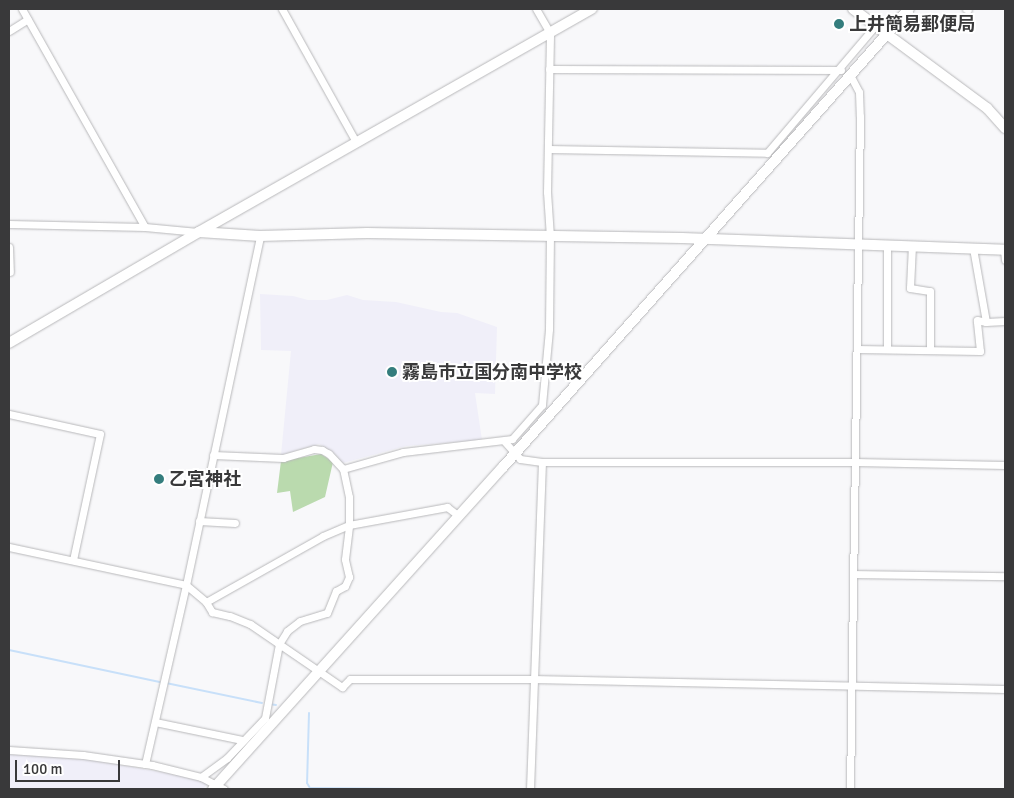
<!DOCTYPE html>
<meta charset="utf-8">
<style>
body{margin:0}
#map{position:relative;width:1014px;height:798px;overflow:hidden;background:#f8f8fa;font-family:Signika,"Noto Sans JP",sans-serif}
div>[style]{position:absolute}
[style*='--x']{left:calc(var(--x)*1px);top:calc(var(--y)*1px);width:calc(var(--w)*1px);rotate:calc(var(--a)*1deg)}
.built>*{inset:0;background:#f0eff9}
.green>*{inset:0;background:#badaae}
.stream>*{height:2px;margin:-1px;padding:0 1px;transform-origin:1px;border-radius:1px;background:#c8e0f9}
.roads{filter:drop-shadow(0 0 1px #b8b8ba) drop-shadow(0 0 1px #b8b8ba)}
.street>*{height:7px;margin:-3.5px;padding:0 3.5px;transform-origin:3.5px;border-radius:3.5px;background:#fff}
.secondary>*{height:10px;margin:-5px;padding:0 5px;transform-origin:5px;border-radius:5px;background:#fff}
.dots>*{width:14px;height:14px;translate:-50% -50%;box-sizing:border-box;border:2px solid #fff;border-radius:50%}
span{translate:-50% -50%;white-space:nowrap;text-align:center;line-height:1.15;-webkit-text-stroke:4px #fff;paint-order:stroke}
.poi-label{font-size:18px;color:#39393a;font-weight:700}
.left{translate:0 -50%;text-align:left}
.frame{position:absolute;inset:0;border:10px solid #39393a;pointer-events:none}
.scale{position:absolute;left:15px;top:760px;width:105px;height:22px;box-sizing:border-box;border:2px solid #39393a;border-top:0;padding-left:6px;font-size:15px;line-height:18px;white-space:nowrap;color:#39393a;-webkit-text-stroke:4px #fff;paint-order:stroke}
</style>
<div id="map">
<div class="built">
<div style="clip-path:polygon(260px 294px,293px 296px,308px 300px,327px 300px,347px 295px,363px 300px,396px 302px,441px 312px,457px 313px,497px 327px,495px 394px,475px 393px,482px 440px,406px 446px,343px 463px,334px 453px,319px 444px,281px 455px,291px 351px,261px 350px)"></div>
<div style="clip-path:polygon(9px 753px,93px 760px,178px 775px,209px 783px,203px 789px,9px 789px)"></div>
</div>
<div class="green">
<div style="clip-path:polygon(321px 454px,333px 462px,325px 497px,293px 512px,290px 491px,277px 493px,281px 461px)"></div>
</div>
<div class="stream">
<div style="--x:9;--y:650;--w:154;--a:12"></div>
<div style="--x:166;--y:683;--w:98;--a:11.8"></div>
<div style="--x:269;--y:704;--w:7;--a:8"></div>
<div style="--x:309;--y:713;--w:70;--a:91.6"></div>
<div style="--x:307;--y:783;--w:6;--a:59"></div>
<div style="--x:310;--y:788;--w:105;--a:0.5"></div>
</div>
<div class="roads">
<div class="street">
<div style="--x:22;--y:9;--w:250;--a:60.6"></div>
<div style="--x:282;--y:9;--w:152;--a:60.9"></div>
<div style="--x:966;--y:9;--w:2;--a:27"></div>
<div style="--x:9;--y:31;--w:22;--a:-32"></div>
<div style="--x:549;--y:69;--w:292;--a:0.2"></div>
<div style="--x:850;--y:75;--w:19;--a:62"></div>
<div style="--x:859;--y:92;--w:24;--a:88"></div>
<div style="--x:860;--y:116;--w:673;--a:90.85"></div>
<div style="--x:548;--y:149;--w:219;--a:1"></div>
<div style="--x:767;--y:153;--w:168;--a:-49.6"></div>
<div style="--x:9;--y:224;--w:136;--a:1.3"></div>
<div style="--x:145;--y:227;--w:53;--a:5.4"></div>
<div style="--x:912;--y:245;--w:43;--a:92.7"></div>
<div style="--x:910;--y:288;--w:20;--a:9"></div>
<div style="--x:930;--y:291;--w:59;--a:90"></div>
<div style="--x:9;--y:247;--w:25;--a:88"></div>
<div style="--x:973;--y:248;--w:75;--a:80"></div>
<div style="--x:986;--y:322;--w:19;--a:-3"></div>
<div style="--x:1004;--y:250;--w:10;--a:84"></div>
<div style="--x:857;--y:349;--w:123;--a:0.9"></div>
<div style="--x:980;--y:351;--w:31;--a:-96"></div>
<div style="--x:977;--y:320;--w:9;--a:13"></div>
<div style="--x:887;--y:349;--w:105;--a:-90"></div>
<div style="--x:9;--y:414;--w:93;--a:12.4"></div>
<div style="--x:100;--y:434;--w:129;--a:102.1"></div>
<div style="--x:504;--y:441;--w:24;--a:48"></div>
<div style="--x:520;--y:459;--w:22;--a:8"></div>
<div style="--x:542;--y:462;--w:313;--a:0"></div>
<div style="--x:855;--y:462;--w:150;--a:1.1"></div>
<div style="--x:343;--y:469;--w:62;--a:-15.8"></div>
<div style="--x:403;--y:452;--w:110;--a:-6.8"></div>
<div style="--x:512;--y:439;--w:45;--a:-48.6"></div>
<div style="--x:542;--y:405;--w:76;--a:-84.7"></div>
<div style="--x:549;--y:329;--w:92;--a:-89.4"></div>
<div style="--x:550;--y:237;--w:45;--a:-93.8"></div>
<div style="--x:547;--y:192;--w:159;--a:-88.9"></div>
<div style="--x:550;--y:33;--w:28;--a:-120"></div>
<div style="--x:199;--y:521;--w:36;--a:3"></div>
<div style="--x:9;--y:547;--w:181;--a:12.1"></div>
<div style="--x:186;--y:585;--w:26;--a:40"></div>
<div style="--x:206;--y:602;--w:12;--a:59"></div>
<div style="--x:212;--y:612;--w:18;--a:13"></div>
<div style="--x:230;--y:616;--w:22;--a:22"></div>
<div style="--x:250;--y:624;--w:112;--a:34.4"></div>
<div style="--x:342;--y:687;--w:11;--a:-45"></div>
<div style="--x:350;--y:679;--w:182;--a:0"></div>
<div style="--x:532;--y:679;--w:473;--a:1.2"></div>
<div style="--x:854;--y:574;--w:151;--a:0.8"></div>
<div style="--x:206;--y:602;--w:134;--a:-29.4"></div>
<div style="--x:323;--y:536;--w:28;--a:-23"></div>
<div style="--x:349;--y:525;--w:28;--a:-90"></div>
<div style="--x:349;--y:497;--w:29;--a:-102"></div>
<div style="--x:343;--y:469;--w:21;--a:-133"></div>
<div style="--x:329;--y:454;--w:8;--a:-150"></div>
<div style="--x:322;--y:450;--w:8;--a:-173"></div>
<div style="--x:314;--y:449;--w:32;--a:164"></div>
<div style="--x:283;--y:458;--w:70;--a:-177.5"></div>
<div style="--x:155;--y:722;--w:89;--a:11.7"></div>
<div style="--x:9;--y:750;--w:74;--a:3.9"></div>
<div style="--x:83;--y:755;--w:70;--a:8.2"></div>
<div style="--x:152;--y:765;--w:50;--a:13.8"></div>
<div style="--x:201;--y:777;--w:26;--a:28"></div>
<div style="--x:145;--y:764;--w:184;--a:-77.1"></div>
<div style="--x:186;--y:585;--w:357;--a:-78"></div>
<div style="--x:201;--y:777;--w:32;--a:-36"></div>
<div style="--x:227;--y:758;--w:55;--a:-46.5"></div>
<div style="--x:265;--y:718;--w:75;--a:-79.3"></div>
<div style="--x:279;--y:644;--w:15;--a:-58"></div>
<div style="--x:287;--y:631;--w:16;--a:-38"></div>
<div style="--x:300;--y:621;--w:28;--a:-17"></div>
<div style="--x:327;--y:613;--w:24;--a:-68"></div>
<div style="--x:336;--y:591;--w:10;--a:-29"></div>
<div style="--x:345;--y:586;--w:10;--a:-66"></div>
<div style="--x:349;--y:577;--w:18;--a:-103"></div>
<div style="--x:345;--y:559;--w:34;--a:-83"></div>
<div style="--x:349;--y:525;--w:100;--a:-10.4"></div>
<div style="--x:447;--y:507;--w:15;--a:37"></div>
<div style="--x:530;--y:789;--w:327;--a:-87.9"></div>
</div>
<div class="secondary">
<div style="--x:853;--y:9;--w:167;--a:36.5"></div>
<div style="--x:987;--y:108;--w:27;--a:48"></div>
<div style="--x:199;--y:232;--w:61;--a:3.8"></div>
<div style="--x:260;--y:236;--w:107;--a:-1.6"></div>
<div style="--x:367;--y:233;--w:315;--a:0.9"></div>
<div style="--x:682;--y:238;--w:323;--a:2.1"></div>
<div style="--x:9;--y:343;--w:220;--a:-30.3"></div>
<div style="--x:199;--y:232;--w:452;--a:-29.6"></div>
<div style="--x:213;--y:789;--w:433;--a:-48"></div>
<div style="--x:503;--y:467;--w:612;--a:-48.44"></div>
</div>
</div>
<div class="dots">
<div style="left:839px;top:24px;background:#347d7d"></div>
<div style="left:392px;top:372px;background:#347d7d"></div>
<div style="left:159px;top:479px;background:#347d7d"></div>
</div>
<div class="poi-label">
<span class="left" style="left:849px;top:24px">上井簡易郵便局</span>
<span class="left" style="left:402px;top:372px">霧島市立国分南中学校</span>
<span class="left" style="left:169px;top:479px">乙宮神社</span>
</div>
<div class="frame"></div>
<div class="scale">100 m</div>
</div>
